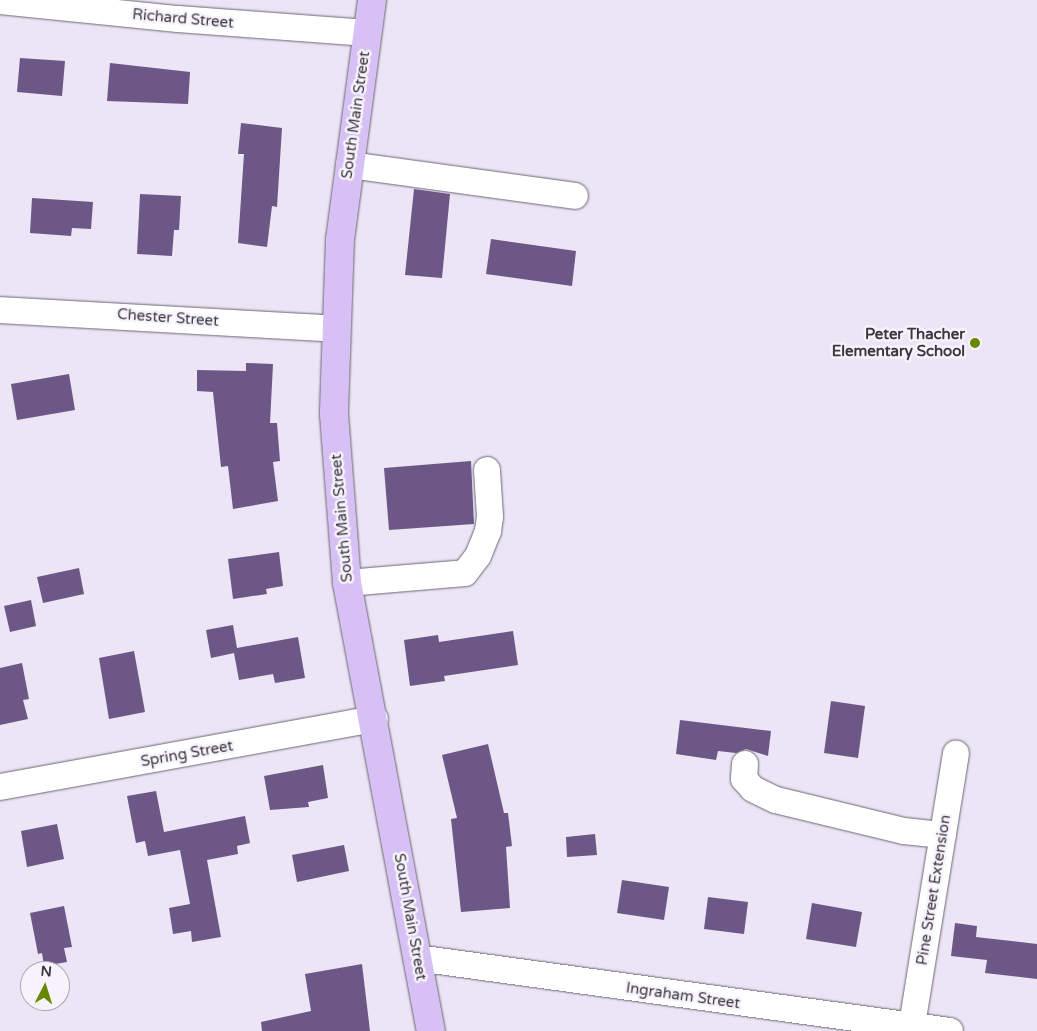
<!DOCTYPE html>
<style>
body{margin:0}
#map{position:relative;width:1037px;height:1031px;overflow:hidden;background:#ebe5f5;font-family:"Varela Round",sans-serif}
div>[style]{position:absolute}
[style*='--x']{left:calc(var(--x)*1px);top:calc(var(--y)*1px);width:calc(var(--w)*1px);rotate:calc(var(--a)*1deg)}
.building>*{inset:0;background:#6d5787}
.roads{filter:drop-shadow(0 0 1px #6c6674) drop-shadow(0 0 1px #6c6674)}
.minor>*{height:26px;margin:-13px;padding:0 13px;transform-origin:13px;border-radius:13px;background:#fff}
.major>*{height:28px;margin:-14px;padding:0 14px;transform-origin:14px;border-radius:14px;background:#d7c0f4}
.dots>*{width:14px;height:14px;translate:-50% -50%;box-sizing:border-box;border:2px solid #f7f3fd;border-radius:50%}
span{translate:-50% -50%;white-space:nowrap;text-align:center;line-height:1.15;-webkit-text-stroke:5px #f7f3fd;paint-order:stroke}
.street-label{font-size:15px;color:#3a383e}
.poi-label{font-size:15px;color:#3a383e;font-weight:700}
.right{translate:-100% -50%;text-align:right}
.north{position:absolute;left:20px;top:961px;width:50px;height:50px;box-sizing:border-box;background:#f7f3fd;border:1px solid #aba8b1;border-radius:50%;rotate:5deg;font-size:14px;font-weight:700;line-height:20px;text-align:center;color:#3a383e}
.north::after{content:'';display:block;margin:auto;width:18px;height:22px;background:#678700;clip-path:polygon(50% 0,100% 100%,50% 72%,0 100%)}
</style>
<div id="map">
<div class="building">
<div style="clip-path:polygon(20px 58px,65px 61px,62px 96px,17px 92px)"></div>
<div style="clip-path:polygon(110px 63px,190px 72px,188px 104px,107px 101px)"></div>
<div style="clip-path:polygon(241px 123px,282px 128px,277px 207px,272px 206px,267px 247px,238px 243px,244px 154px,238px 154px)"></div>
<div style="clip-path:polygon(414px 189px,450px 194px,442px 278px,405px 275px)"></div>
<div style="clip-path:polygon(140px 194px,181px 196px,179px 230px,174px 230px,172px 256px,137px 254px)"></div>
<div style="clip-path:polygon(32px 198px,93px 202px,91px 229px,72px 228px,71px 236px,30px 233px)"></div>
<div style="clip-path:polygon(491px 239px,576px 251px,572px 286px,486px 274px)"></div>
<div style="clip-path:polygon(246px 363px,273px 364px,270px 423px,277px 423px,280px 461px,273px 462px,278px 501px,233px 509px,228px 466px,221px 467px,213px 392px,197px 391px,197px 370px,246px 371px)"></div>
<div style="clip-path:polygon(69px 374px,75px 410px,17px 420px,11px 384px)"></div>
<div style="clip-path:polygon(471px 461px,474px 524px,389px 530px,384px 468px)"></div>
<div style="clip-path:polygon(279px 552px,283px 586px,266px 589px,267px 594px,233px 599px,228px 559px)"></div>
<div style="clip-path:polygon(79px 568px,84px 594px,43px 603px,37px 577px)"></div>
<div style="clip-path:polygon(31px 600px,36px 626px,10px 632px,4px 606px)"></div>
<div style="clip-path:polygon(233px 625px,237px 648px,298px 637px,305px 678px,275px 683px,273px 674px,239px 680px,234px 653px,211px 658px,206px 630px)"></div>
<div style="clip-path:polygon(513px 631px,518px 665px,444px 676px,445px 681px,410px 686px,404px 640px,438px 635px,439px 642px)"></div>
<div style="clip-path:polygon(134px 651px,145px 712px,109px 719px,99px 658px)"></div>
<div style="clip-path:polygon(22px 663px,29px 699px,23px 700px,28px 719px,0 725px,0 668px)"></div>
<div style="clip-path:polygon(831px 701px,865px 706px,858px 758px,824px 753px)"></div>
<div style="clip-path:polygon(680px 720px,771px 731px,768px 756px,746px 749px,736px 753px,718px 751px,716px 760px,676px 754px)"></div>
<div style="clip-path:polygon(488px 744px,504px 813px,508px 813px,512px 846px,506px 847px,510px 908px,461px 912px,451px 819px,457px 818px,442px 755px)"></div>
<div style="clip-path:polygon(323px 765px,328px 798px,308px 802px,309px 807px,270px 810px,264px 776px)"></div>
<div style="clip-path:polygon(156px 791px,164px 832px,245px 816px,250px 843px,237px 846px,238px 854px,207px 860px,221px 937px,192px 942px,191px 931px,173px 934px,169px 908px,190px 904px,180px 850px,148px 856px,145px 841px,136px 843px,127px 796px)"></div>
<div style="clip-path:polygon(57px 824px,64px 859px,27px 867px,21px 831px)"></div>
<div style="clip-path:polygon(595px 834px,597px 855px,567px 857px,566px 837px)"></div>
<div style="clip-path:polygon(344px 845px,349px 871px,297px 882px,292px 855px)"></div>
<div style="clip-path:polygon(622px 880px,669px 887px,664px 920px,617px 913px)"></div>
<div style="clip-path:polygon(708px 897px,748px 902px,744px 934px,704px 929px)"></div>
<div style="clip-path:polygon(812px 903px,862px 912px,856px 947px,806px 939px)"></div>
<div style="clip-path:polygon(64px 906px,72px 947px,64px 948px,67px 962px,44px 966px,42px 953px,38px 954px,30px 913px)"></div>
<div style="clip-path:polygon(955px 923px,977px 926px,976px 937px,1037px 944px,1037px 979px,985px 973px,987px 960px,951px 956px)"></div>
<div style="clip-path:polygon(362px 964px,370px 1031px,262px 1031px,261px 1022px,311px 1011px,305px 974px)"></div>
</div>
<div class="roads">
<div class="minor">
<div style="--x:0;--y:1;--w:179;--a:5.8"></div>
<div style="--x:178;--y:19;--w:190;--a:4.2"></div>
<div style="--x:349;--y:165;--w:228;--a:7.8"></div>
<div style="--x:0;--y:310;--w:337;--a:3.2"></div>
<div style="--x:347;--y:583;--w:118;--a:-4.8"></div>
<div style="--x:465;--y:573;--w:21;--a:-53"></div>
<div style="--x:478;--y:556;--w:27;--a:-68"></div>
<div style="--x:488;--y:531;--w:14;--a:-82"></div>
<div style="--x:490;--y:517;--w:47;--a:-93.7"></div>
<div style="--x:745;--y:764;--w:15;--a:94"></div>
<div style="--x:744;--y:779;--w:13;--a:48"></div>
<div style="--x:753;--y:789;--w:25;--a:26"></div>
<div style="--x:776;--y:800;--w:132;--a:13.6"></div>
<div style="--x:904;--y:831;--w:39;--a:6"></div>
<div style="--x:0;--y:787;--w:381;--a:-10.3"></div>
<div style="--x:417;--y:958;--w:538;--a:7.8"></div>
<div style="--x:912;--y:1025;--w:275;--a:-80.8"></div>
</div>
<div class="major">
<div style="--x:372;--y:0;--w:241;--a:97.6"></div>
<div style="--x:340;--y:239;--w:175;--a:92"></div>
<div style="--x:334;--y:414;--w:169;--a:85.6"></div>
<div style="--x:347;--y:583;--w:456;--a:79.4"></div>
</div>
</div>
<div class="dots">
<div style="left:975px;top:343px;background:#678700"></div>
</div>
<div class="street-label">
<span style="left:183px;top:19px;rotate:5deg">Richard Street</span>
<span style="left:356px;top:115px;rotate:-82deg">South Main Street</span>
<span style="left:168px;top:318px;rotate:4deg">Chester Street</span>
<span style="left:342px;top:518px;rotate:-95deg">South Main Street</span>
<span style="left:187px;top:754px;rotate:-10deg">Spring Street</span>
<span style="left:934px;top:890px;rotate:-81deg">Pine Street Extension</span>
<span style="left:410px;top:917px;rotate:80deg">South Main Street</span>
<span style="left:683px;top:996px;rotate:8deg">Ingraham Street</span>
</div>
<div class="poi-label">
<span class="right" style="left:965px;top:343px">Peter Thacher<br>Elementary School</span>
</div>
<div class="north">N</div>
</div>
